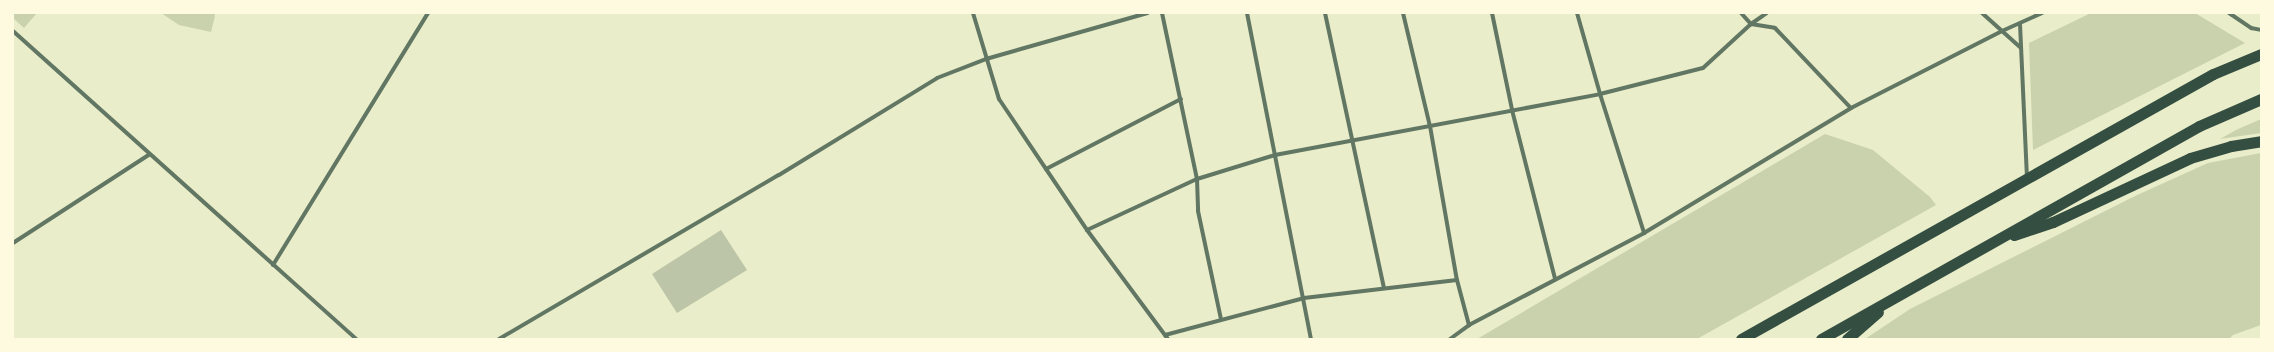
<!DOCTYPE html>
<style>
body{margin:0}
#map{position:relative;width:2274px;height:352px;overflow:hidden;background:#e9edc9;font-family:"Archivo Narrow",sans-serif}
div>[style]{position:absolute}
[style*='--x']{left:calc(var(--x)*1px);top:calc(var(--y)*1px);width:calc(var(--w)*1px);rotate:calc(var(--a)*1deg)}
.green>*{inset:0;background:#cad2ad}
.building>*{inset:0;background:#bcc5a7}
.minor>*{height:4px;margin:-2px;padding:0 2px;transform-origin:2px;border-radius:2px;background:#617663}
.trunk>*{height:11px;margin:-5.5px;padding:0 5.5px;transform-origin:5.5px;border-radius:5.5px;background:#344e41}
span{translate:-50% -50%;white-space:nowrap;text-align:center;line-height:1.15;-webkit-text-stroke:3px #fefae0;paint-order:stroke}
.frame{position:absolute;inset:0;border:14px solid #fefae0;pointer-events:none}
</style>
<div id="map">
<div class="green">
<div style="clip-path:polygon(13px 13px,37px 13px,24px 28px,13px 18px)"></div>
<div style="clip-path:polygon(161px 13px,214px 13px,215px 16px,211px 32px,179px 25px)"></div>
<div style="clip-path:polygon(2091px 13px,2195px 13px,2245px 43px,2033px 150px,2029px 43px)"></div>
<div style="clip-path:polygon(2261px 119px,2261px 133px,2220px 139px,2236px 130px)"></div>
<div style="clip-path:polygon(1825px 134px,1873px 150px,1930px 197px,1936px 205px,1697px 339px,1477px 339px)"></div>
<div style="clip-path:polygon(2261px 153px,2261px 325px,2233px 335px,2229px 339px,1865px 339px,1910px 309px,2135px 196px,2208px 163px)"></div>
</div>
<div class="building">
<div style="clip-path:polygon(721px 230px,747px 270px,677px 313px,652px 274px)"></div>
</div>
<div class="minor">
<div style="--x:973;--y:13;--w:90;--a:73.2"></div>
<div style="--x:999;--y:99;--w:158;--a:56.1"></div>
<div style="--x:1087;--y:230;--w:136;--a:53.4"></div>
<div style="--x:1162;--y:13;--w:170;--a:78.1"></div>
<div style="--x:1197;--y:179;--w:32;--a:88"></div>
<div style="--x:1198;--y:211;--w:110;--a:78"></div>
<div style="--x:1247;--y:13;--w:332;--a:78.9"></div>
<div style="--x:1325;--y:13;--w:281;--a:77.9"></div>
<div style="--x:1403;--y:13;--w:116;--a:76.6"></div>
<div style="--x:1430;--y:126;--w:156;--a:80.1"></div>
<div style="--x:1457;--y:280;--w:47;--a:75.1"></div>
<div style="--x:1492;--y:13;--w:99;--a:78.3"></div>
<div style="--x:1512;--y:110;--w:174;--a:75.7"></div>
<div style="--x:1577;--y:13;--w:84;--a:74.1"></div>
<div style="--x:1600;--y:94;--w:146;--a:72.4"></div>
<div style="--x:1741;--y:13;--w:15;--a:48"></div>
<div style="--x:1982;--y:13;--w:52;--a:41.9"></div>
<div style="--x:2229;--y:13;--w:27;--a:34"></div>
<div style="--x:2251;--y:28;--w:10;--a:11"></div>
<div style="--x:1751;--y:24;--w:24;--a:9"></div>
<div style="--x:1775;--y:28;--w:110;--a:46.5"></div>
<div style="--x:2020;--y:24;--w:153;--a:87.4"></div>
<div style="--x:13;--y:31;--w:461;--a:41.9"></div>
<div style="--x:1046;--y:169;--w:152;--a:-27.4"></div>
<div style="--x:1087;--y:230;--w:121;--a:-24.9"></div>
<div style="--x:1197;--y:179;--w:82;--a:-17.1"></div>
<div style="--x:1275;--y:155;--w:331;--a:-10.6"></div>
<div style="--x:1600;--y:94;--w:106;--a:-14.2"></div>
<div style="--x:1703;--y:68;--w:65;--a:-42.5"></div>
<div style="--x:1751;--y:24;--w:19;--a:-35"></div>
<div style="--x:13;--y:243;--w:163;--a:-33"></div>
<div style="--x:273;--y:265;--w:296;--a:-58.4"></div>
<div style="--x:1165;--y:335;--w:144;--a:-14.9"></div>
<div style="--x:1304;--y:298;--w:154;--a:-6.7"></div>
<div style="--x:499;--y:339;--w:324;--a:-30.4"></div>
<div style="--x:779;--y:175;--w:185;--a:-31.5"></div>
<div style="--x:937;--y:78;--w:53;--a:-21.2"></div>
<div style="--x:986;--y:59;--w:168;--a:-15.9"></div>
<div style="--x:1450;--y:339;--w:24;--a:-36"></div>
<div style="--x:1469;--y:325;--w:198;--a:-27.7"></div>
<div style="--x:1644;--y:233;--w:242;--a:-31.1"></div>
<div style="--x:1851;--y:108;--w:169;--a:-27"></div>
<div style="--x:2002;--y:31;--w:44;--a:-24.2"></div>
</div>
<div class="trunk">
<div style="--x:2014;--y:235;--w:41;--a:-18.4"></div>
<div style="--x:2053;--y:222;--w:151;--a:-25"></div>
<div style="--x:2190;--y:158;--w:43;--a:-16.3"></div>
<div style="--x:2231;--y:146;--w:30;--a:-9"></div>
<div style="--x:1741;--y:339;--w:541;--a:-29.31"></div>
<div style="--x:2213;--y:74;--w:52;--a:-22.6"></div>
<div style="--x:1821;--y:339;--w:434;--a:-29.4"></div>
<div style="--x:2199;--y:126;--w:68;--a:-23.5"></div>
<div style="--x:1847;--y:339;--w:41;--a:-41.1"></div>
</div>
<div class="frame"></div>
</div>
